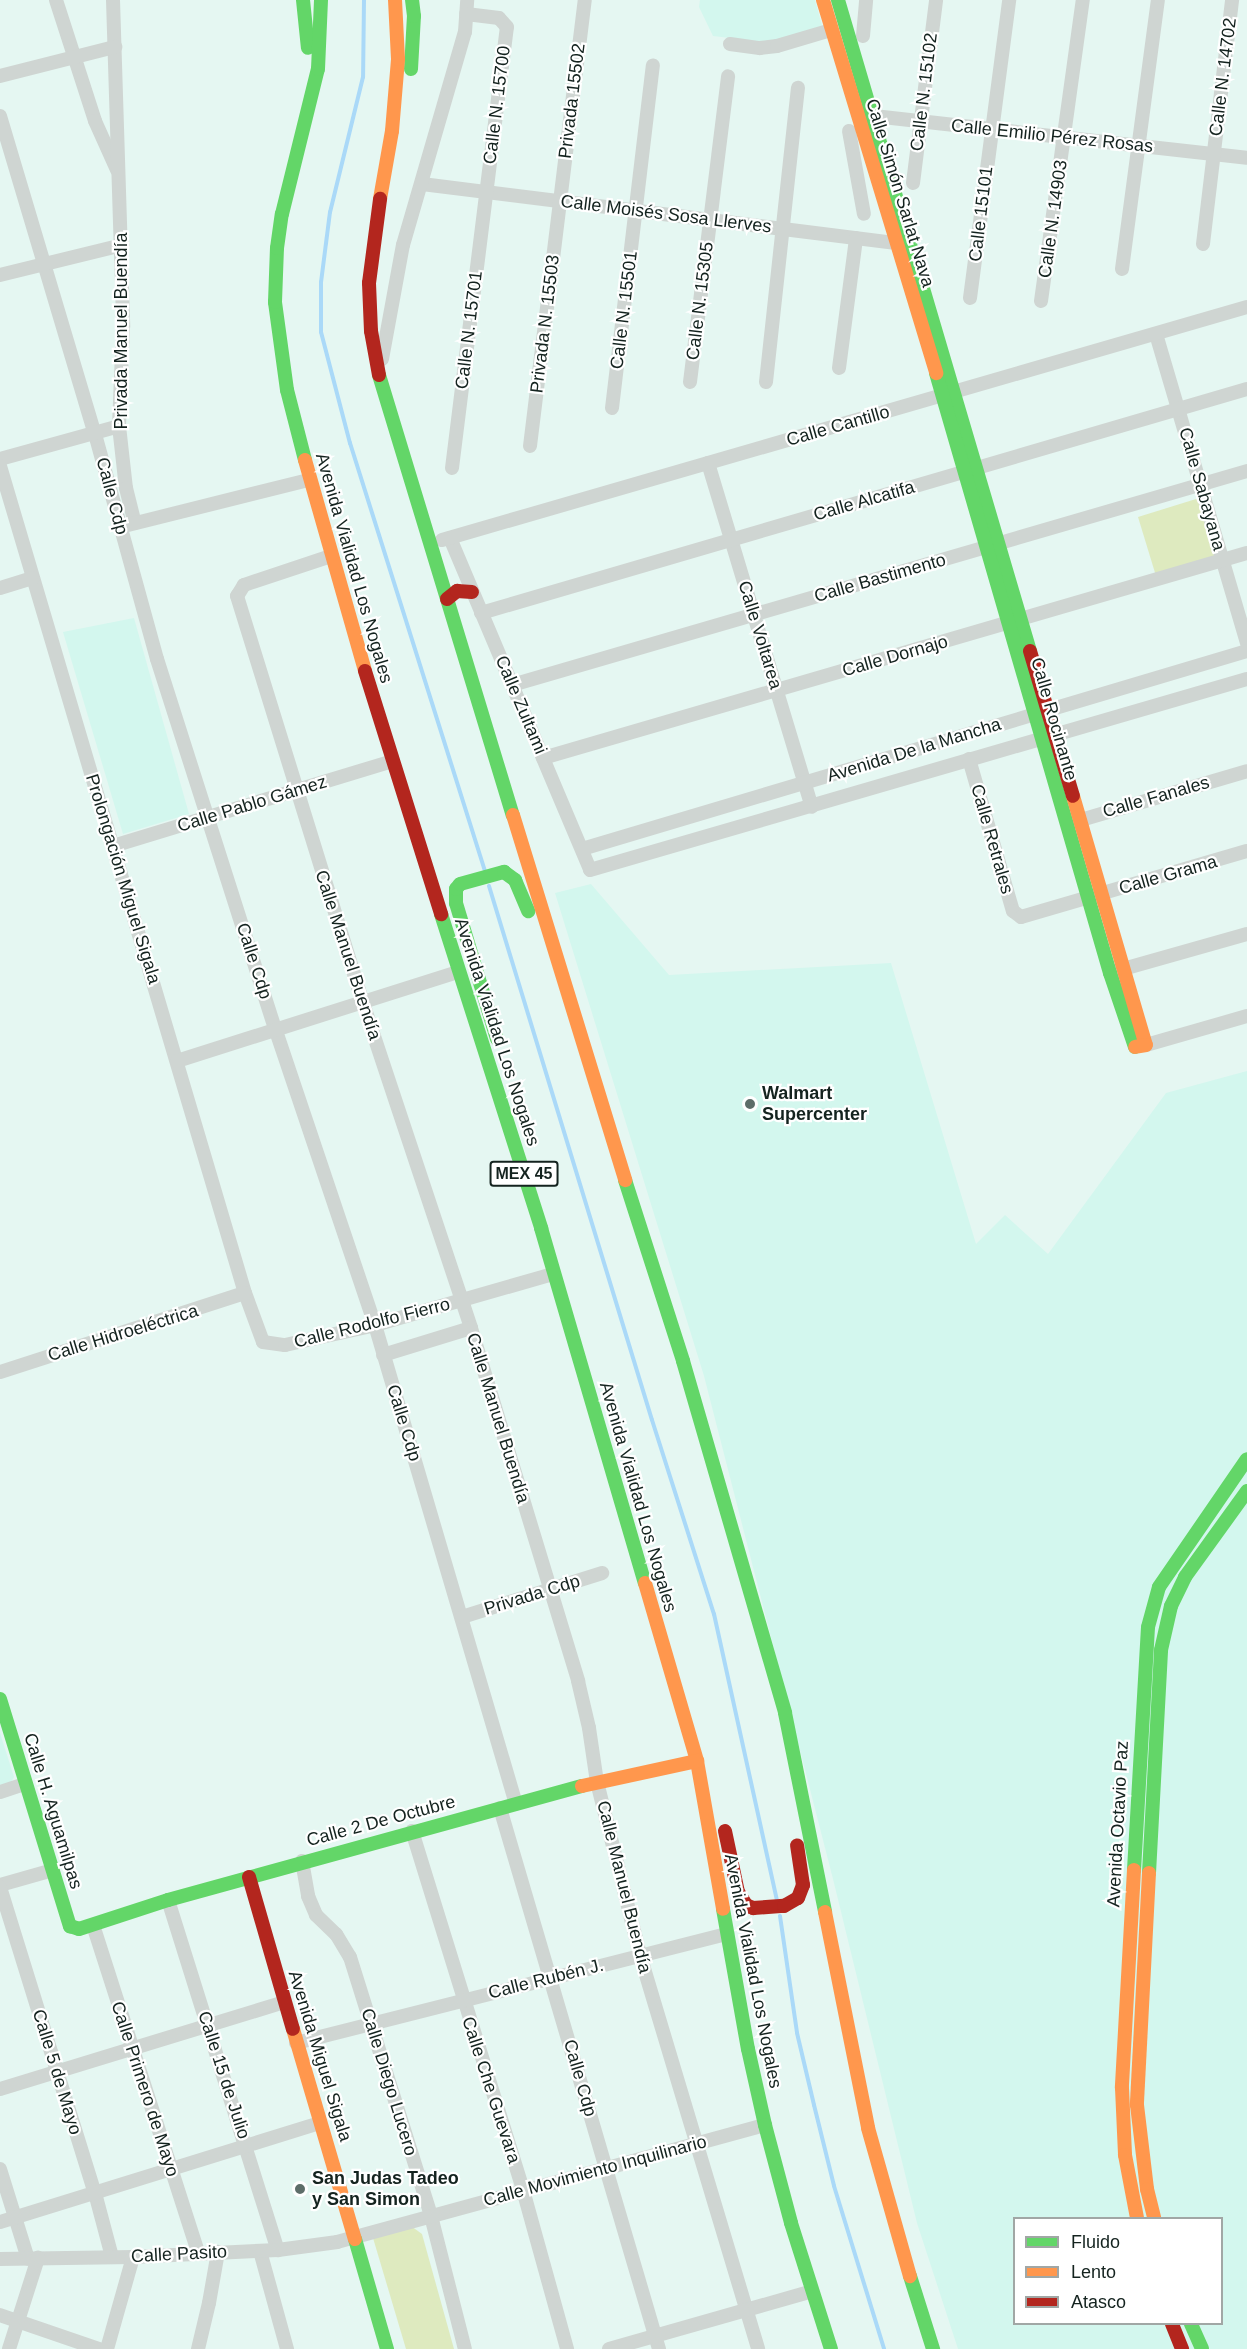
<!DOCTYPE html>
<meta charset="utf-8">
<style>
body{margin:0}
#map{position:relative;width:1247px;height:2349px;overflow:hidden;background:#e5f7f2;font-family:Helvetica,sans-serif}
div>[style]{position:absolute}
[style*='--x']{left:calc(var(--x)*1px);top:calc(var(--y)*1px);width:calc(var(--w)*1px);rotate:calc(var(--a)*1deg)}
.built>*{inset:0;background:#d3f7ee}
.green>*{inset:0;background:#deeabf}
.stream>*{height:4px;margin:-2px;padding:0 2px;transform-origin:2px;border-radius:2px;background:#aad9f8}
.street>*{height:14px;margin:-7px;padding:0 7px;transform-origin:7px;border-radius:7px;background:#cfd5d2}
.fast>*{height:14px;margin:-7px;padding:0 7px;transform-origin:7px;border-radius:7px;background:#63d668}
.slow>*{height:14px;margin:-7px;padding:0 7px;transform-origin:7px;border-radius:7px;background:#ff974d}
.jam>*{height:14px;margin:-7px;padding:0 7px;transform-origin:7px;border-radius:7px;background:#b3261e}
.dots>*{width:16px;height:16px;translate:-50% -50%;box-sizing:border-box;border:3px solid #fff;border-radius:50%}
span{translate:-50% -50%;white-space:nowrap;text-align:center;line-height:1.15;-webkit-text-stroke:4.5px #fff;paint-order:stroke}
.shield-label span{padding:2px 4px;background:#fff;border:2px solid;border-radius:4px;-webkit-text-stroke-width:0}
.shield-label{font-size:16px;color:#14231f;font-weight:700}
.street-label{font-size:18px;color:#14231f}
.poi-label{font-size:18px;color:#14231f;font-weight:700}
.left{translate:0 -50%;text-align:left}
.legend{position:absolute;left:1013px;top:2217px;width:210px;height:108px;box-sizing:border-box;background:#fff;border:2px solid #a1a7a5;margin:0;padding:8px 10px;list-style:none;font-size:18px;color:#14231f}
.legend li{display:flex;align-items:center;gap:12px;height:30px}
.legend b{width:30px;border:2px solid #a1a7a5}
</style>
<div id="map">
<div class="built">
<div style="clip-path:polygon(700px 0,815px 0,823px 29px,773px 43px,713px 36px,699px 7px)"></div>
<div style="clip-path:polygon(134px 618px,189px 814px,123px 834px,63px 632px)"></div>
<div style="clip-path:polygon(evenodd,591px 884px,669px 975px,891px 963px,976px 1244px,1005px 1215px,1048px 1254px,1166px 1093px,1247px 1071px,1247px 2349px,958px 2349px,917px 2223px,833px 1879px,704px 1376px,555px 893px,591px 884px,1014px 2218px,1222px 2218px,1222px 2324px,1014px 2324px,1014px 2218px)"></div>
<div style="clip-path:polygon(0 1733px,14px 1777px,11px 1782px,0 1785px)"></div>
</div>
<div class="green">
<div style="clip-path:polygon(1196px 499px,1201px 502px,1215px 555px,1214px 560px,1156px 576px,1138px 517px)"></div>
<div style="clip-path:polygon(411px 2226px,422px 2234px,454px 2349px,406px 2349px,373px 2238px)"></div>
</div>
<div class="stream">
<div style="--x:364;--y:0;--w:77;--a:90.7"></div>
<div style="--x:363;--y:77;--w:139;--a:103.7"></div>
<div style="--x:330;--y:212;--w:71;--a:97.3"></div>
<div style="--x:321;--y:282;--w:50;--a:90"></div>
<div style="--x:321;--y:332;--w:115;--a:75.4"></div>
<div style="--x:350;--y:443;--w:448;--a:72.5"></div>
<div style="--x:489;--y:886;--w:558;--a:73.03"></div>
<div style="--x:652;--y:1420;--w:204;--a:72.3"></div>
<div style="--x:714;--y:1614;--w:293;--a:77.6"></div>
<div style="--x:780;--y:1916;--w:118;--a:81.7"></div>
<div style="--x:797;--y:2033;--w:74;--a:76.7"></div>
<div style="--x:814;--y:2105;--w:83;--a:76.1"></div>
<div style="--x:834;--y:2186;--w:170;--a:72.9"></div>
</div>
<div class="street">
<div style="--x:56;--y:0;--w:127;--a:72.1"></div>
<div style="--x:95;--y:121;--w:54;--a:65.8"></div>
<div style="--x:113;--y:0;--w:327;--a:88.2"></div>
<div style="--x:123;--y:327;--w:99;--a:92.3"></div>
<div style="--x:119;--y:426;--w:62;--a:83.6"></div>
<div style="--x:126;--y:488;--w:36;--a:76"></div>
<div style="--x:863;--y:36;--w:36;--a:-85"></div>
<div style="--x:730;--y:44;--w:30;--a:8"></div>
<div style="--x:760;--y:48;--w:17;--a:-7"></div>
<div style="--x:777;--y:46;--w:56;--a:-16.5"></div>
<div style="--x:0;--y:76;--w:119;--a:-14.2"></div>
<div style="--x:865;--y:115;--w:384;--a:6.4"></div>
<div style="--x:0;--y:116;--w:332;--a:73.4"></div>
<div style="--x:95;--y:434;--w:233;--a:74.6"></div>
<div style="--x:157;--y:659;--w:391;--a:72.3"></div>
<div style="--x:276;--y:1031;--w:310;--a:71.4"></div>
<div style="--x:375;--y:1325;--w:499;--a:73.6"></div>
<div style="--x:849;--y:131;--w:84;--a:79.8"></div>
<div style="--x:913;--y:183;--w:184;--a:-82.8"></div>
<div style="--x:422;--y:184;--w:484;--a:7.1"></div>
<div style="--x:1203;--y:244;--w:246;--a:-83.2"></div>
<div style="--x:1122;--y:269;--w:271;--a:-82.4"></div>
<div style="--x:0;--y:275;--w:126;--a:-13.8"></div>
<div style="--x:970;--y:298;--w:301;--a:-82.5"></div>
<div style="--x:1041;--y:301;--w:304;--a:-82.1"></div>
<div style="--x:1156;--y:334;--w:323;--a:73.6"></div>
<div style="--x:382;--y:359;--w:116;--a:-79.6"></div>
<div style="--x:403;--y:245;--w:222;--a:-73.8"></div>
<div style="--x:465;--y:32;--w:32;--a:-86"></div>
<div style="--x:839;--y:368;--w:131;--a:-82.5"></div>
<div style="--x:690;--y:382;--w:308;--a:-82.9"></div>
<div style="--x:766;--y:382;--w:296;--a:-83.8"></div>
<div style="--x:612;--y:408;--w:345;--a:-83.2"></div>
<div style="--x:530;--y:446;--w:449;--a:-83"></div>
<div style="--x:0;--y:459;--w:123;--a:-15.5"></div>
<div style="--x:708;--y:463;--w:359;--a:73.2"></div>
<div style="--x:0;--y:466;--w:863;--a:73.5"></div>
<div style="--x:245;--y:1293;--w:52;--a:69.8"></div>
<div style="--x:263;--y:1342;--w:22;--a:8"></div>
<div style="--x:285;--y:1345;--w:92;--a:-12.5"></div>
<div style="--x:375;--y:1325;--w:185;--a:-16"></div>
<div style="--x:452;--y:468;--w:444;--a:-82.9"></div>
<div style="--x:507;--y:27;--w:12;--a:-132"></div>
<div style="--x:499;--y:18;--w:33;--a:-173"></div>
<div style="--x:128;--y:525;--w:187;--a:-14"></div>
<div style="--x:450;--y:538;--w:360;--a:67.1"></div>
<div style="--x:590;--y:870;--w:684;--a:-16.21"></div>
<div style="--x:442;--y:540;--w:838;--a:-16.14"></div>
<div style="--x:331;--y:556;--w:92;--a:161.6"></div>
<div style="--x:244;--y:585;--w:13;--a:122"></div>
<div style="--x:237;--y:596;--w:426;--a:72.8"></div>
<div style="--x:363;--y:1003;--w:342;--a:71.6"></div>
<div style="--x:471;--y:1328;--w:369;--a:73.1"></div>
<div style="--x:578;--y:1681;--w:48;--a:76.8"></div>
<div style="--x:589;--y:1728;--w:55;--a:81.6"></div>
<div style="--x:597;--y:1782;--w:178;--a:76"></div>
<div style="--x:640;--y:1955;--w:411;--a:73.3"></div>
<div style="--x:0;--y:588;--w:34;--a:-17"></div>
<div style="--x:481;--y:613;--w:798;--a:-16.3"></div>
<div style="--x:512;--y:685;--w:766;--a:-16.23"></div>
<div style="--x:543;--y:758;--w:733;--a:-16.24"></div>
<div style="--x:969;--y:759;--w:158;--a:73.9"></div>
<div style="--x:1013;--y:911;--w:10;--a:37"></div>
<div style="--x:1021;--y:917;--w:235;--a:-16.3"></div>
<div style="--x:1074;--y:822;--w:180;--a:-16.4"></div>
<div style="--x:113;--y:846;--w:292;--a:-16.9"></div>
<div style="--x:582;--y:849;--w:694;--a:-16.58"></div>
<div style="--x:1116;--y:971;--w:136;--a:-15.8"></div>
<div style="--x:1146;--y:1045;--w:105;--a:-16"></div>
<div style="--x:177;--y:1061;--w:295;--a:-17.6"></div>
<div style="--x:383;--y:1355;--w:92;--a:-17.1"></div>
<div style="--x:0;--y:1372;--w:257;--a:-17.9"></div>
<div style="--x:462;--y:1617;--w:147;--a:-17.4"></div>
<div style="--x:0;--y:1792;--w:26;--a:-18"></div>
<div style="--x:500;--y:1808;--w:564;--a:73.62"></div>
<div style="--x:412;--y:1831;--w:376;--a:72.8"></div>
<div style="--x:523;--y:2190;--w:165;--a:74.5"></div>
<div style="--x:302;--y:1861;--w:36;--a:80"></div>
<div style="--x:308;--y:1896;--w:21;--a:67"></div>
<div style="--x:316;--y:1915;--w:28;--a:44"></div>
<div style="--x:336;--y:1934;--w:27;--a:59"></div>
<div style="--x:350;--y:1957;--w:271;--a:72.6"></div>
<div style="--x:431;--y:2216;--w:137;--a:75.7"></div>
<div style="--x:0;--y:1885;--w:55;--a:-15.8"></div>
<div style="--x:0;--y:1887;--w:320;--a:72.8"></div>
<div style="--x:95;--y:2193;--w:66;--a:75.1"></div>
<div style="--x:168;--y:1900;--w:367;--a:72.6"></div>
<div style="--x:93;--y:1925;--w:344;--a:72.2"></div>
<div style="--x:296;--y:2043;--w:445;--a:-14.2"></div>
<div style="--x:0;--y:2089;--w:297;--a:-17"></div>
<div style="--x:0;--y:2169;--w:94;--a:72.7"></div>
<div style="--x:0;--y:2222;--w:335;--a:-17.2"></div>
<div style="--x:260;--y:2251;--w:102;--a:74.6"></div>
<div style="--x:0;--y:2259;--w:133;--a:-0.9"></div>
<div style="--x:133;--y:2257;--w:145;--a:-2.8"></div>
<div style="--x:278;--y:2250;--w:60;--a:-7.7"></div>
<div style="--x:337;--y:2242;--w:444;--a:-15.3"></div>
<div style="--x:0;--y:2315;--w:105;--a:19"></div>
<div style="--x:9;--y:2349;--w:96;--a:-72.3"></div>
<div style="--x:107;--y:2349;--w:96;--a:-74.2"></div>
<div style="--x:198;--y:2349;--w:47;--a:-76.6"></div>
<div style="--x:209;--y:2303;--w:52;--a:-80"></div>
<div style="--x:609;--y:2349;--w:211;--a:-15.9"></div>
</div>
<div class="fast">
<div style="--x:303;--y:0;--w:48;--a:84.1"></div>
<div style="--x:838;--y:0;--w:679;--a:73.57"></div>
<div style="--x:411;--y:69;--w:53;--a:-86.8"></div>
<div style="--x:414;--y:16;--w:16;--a:-97"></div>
<div style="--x:936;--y:373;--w:625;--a:73.83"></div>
<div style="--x:1110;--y:973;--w:78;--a:71.3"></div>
<div style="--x:379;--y:375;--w:460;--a:73.1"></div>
<div style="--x:305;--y:460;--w:72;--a:-104.4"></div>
<div style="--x:287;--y:390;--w:89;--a:-97.8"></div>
<div style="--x:275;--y:302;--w:54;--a:-87.9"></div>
<div style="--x:277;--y:248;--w:34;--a:-82"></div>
<div style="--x:282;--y:214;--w:149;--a:-76.1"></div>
<div style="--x:318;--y:69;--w:69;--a:-87.5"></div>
<div style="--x:441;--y:914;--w:330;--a:72.3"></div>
<div style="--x:541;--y:1228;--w:370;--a:73.7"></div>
<div style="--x:497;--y:1039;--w:142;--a:-106.8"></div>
<div style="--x:456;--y:903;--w:14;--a:-90"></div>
<div style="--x:456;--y:889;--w:6;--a:-51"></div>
<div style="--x:460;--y:884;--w:46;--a:-15.3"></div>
<div style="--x:504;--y:872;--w:14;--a:36"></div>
<div style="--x:515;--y:880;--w:34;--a:67"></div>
<div style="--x:625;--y:1180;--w:190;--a:72.2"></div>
<div style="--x:683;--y:1361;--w:366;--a:73.8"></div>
<div style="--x:785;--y:1713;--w:203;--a:78.6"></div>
<div style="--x:0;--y:1699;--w:238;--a:72.9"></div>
<div style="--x:70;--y:1926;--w:9;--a:18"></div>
<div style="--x:79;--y:1929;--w:94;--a:-18"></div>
<div style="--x:168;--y:1900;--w:429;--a:-15.4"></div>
<div style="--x:1134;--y:1870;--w:243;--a:-86.7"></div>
<div style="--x:1148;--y:1627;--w:41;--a:-74.6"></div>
<div style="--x:1159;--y:1587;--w:155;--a:-55.5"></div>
<div style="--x:1149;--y:1873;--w:223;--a:-86.9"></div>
<div style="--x:1161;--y:1650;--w:45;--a:-77.2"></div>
<div style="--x:1171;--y:1606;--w:32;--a:-64"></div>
<div style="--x:1185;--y:1577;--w:106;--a:-54.2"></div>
<div style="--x:723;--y:1909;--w:142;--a:79.9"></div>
<div style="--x:748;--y:2049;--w:78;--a:77.4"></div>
<div style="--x:765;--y:2125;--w:101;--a:75.1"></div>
<div style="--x:791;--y:2223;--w:132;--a:72.4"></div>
<div style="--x:355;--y:2239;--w:115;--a:73.8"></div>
<div style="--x:910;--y:2276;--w:77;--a:72.5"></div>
<div style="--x:1191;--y:2324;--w:27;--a:66"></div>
</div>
<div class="slow">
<div style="--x:823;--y:0;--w:390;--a:73.1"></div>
<div style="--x:380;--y:199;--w:69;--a:-80"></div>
<div style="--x:392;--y:131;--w:72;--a:-85.2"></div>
<div style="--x:398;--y:59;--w:59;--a:-92.9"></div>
<div style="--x:305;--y:460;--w:219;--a:74.1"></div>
<div style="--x:1073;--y:796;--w:259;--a:73.7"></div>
<div style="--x:1146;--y:1045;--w:11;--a:170"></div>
<div style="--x:513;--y:815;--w:382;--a:72.9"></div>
<div style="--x:645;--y:1583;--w:185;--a:73.7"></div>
<div style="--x:697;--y:1761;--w:150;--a:80"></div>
<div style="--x:582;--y:1786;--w:118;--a:-12.3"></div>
<div style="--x:1134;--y:1870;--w:218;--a:93.2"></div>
<div style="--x:1122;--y:2088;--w:67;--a:87.4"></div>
<div style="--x:1125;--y:2155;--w:64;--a:79.2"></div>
<div style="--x:1149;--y:1873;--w:232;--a:93"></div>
<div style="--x:1137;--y:2105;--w:85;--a:83.2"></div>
<div style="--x:1147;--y:2189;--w:30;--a:76"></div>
<div style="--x:825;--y:1912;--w:220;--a:78.7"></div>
<div style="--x:868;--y:2128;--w:154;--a:74.2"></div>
<div style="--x:293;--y:2029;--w:219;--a:73.6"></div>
</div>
<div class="jam">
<div style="--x:379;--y:375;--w:45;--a:-100.3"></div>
<div style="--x:371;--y:331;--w:48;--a:-92.4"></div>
<div style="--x:369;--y:283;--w:85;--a:-82.5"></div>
<div style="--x:447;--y:599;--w:13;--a:-39"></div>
<div style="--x:457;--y:591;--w:15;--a:4"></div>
<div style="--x:1030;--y:651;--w:151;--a:73.5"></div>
<div style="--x:365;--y:671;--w:255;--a:72.6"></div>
<div style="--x:725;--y:1831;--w:62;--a:78"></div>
<div style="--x:738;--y:1892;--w:15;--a:58"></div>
<div style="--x:746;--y:1905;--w:8;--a:23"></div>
<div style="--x:753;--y:1908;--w:31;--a:-4"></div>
<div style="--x:784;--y:1906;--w:16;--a:-30"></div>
<div style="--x:798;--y:1898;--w:14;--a:-69"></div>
<div style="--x:803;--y:1885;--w:40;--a:-98.5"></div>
<div style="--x:249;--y:1877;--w:158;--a:73.9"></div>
<div style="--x:1172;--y:2324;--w:27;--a:68"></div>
</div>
<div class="dots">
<div style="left:750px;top:1104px;background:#5d6d69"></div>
<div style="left:300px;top:2189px;background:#5d6d69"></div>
</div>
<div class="shield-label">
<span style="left:524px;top:1174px">MEX 45</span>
</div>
<div class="street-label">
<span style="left:1223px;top:77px;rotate:-83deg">Calle N. 14702</span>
<span style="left:924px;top:92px;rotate:-83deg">Calle N. 15102</span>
<span style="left:572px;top:101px;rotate:-83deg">Privada 15502</span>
<span style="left:497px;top:105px;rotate:-83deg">Calle N. 15700</span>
<span style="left:1052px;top:136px;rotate:6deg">Calle Emilio Pérez Rosas</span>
<span style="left:900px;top:193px;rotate:73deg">Calle Simón Sarlat Nava</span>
<span style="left:666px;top:214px;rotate:7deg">Calle Moisés Sosa Llerves</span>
<span style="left:981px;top:214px;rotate:-83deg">Calle 15101</span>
<span style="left:1053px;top:219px;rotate:-82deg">Calle N. 14903</span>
<span style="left:700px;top:301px;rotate:-83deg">Calle N. 15305</span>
<span style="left:624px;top:310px;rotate:-83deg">Calle N. 15501</span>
<span style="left:545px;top:324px;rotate:-83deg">Privada N. 15503</span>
<span style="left:469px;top:330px;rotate:-83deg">Calle N. 15701</span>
<span style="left:121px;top:331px;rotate:-90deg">Privada Manuel Buendía</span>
<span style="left:838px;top:426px;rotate:-16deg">Calle Cantillo</span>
<span style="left:1202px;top:489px;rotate:74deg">Calle Sabayana</span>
<span style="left:112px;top:496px;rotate:75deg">Calle Cdp</span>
<span style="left:864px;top:501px;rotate:-16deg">Calle Alcatifa</span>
<span style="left:354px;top:568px;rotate:74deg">Avenida Vialidad Los Nogales</span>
<span style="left:880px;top:578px;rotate:-16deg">Calle Bastimento</span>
<span style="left:760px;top:635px;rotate:73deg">Calle Voltarea</span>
<span style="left:895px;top:656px;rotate:-16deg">Calle Dornajo</span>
<span style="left:521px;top:705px;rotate:67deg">Calle Zultami</span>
<span style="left:1054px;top:719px;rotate:74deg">Calle Rocinante</span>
<span style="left:914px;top:750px;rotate:-17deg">Avenida De la Mancha</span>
<span style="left:1156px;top:797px;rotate:-16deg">Calle Fanales</span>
<span style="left:252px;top:804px;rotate:-17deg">Calle Pablo Gámez</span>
<span style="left:992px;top:839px;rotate:74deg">Calle Retrales</span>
<span style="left:1168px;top:875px;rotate:-16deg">Calle Grama</span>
<span style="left:123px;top:879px;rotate:73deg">Prolongación Miguel Sigala</span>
<span style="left:348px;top:955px;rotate:72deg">Calle Manuel Buendía</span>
<span style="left:254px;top:961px;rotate:72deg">Calle Cdp</span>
<span style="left:497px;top:1032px;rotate:72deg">Avenida Vialidad Los Nogales</span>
<span style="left:372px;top:1323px;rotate:-14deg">Calle Rodolfo Fierro</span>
<span style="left:123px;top:1333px;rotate:-17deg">Calle Hidroeléctrica</span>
<span style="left:498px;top:1418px;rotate:73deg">Calle Manuel Buendía</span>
<span style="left:404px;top:1423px;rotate:73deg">Calle Cdp</span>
<span style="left:638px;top:1497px;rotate:74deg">Avenida Vialidad Los Nogales</span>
<span style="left:532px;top:1595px;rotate:-17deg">Privada Cdp</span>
<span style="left:53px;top:1811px;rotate:73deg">Calle H. Aguamilpas</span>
<span style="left:381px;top:1821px;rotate:-15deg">Calle 2 De Octubre</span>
<span style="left:1118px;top:1824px;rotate:-87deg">Avenida Octavio Paz</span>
<span style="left:624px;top:1887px;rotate:76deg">Calle Manuel Buendía</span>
<span style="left:753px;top:1971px;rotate:79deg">Avenida Vialidad Los Nogales</span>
<span style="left:546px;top:1979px;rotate:-14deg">Calle Rubén J.</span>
<span style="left:320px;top:2056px;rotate:73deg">Avenida Miguel Sigala</span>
<span style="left:57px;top:2072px;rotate:73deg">Calle 5 de Mayo</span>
<span style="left:224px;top:2075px;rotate:72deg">Calle 15 de Julio</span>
<span style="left:580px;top:2078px;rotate:74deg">Calle Cdp</span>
<span style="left:389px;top:2082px;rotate:73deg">Calle Diego Lucero</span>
<span style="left:145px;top:2089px;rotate:72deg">Calle Primero de Mayo</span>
<span style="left:491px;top:2090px;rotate:72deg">Calle Che Guevara</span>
<span style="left:595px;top:2171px;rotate:-15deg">Calle Movimiento Inquilinario</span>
<span style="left:179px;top:2254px;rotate:-3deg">Calle Pasito</span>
</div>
<div class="poi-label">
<span class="left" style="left:762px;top:1104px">Walmart<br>Supercenter</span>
<span class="left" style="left:312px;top:2189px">San Judas Tadeo<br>y San Simon</span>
</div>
<ul class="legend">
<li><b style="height:8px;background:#63d668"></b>Fluido</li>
<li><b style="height:8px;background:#ff974d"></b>Lento</li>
<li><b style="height:8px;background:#b3261e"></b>Atasco</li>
</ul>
</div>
